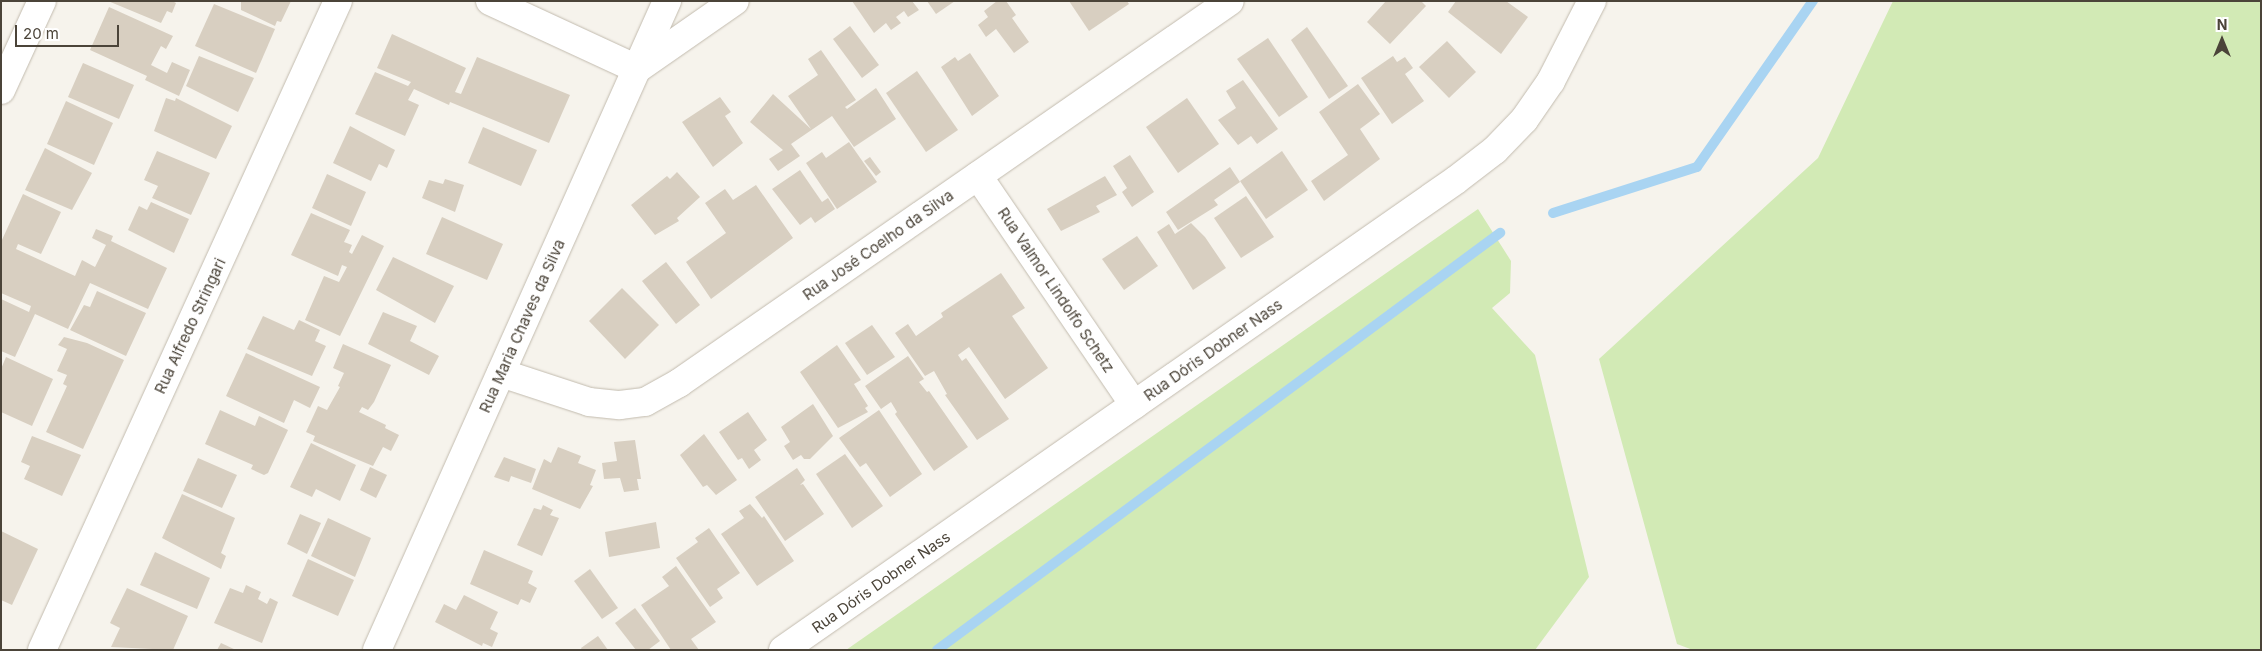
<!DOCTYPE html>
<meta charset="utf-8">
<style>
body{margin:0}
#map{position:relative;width:2262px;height:651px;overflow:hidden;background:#f6f3ec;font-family:Inter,sans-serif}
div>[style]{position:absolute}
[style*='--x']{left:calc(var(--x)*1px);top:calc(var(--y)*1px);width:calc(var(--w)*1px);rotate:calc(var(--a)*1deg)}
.green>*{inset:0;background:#d2eab5}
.stream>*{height:10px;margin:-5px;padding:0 5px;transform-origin:5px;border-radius:5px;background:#a9d4f2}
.building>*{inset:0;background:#d8cfc1}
.roads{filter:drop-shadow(0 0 1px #c2bbae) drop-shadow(0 0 1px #c2bbae)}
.minor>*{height:28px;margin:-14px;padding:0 14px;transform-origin:14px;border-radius:14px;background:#fff}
span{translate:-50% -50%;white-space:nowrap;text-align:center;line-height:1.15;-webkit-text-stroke:4px #fff;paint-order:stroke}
.street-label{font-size:15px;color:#4b4439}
.frame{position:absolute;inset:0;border:2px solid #4b4439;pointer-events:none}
.north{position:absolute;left:2197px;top:15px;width:50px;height:50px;-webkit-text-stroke:4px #fff;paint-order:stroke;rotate:0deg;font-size:14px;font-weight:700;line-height:20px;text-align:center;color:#4b4439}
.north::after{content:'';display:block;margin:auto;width:18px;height:22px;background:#4b4439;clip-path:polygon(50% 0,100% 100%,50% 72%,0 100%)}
.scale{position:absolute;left:15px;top:25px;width:104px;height:22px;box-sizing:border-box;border:2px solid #4b4439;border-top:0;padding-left:6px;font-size:15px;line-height:18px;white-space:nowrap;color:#4b4439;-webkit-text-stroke:4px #fff;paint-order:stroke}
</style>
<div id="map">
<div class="green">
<div style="clip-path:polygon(1893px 1px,2261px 1px,2261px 650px,1693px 650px,1677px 644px,1599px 359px,1818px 158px)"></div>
<div style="clip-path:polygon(1478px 209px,1511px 261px,1510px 293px,1492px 308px,1535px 355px,1589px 577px,1535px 650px,846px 650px)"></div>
</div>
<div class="stream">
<div style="--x:1553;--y:213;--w:151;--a:-17.7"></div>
<div style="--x:1697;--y:167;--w:203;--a:-55.1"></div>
<div style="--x:937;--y:650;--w:701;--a:-36.53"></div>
</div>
<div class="building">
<div style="clip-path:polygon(108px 1px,172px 1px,176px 3px,172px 13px,167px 11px,161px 23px)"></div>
<div style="clip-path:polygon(241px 1px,291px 1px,281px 22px,277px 21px,275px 26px,241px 10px)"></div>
<div style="clip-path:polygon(852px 1px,912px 1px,919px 10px,908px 17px,904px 11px,896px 17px,901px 23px,891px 30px,886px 23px,874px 33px)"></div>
<div style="clip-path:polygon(927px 1px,955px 1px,936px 14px)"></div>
<div style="clip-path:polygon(997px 1px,1006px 1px,1016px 15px,1012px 18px,1029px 42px,1014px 53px,996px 29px,986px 37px,978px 25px,988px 17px,984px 11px)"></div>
<div style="clip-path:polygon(1069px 1px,1127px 1px,1129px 4px,1089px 31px)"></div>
<div style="clip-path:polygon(1386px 1px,1421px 1px,1426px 6px,1390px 44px,1367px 22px)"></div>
<div style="clip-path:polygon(1456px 1px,1506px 1px,1528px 17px,1501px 54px,1448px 12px)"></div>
<div style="clip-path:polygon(214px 4px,275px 29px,256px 73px,195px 46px)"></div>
<div style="clip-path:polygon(109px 7px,173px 36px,166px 49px,161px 46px,151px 65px,167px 73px,172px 62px,190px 70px,179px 96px,145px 80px,147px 76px,90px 50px)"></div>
<div style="clip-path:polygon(850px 26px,879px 65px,862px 78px,833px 39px)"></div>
<div style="clip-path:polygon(1307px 27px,1348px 86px,1329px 99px,1291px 40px)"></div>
<div style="clip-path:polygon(392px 34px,466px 68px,455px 92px,461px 94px,477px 57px,570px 95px,549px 143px,450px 102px,449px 105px,414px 89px,408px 100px,419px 105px,405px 136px,355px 114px,375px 72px,408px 86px,411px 82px,377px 68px)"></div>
<div style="clip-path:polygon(1268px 38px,1308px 97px,1279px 117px,1237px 59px)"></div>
<div style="clip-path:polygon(1447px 41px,1476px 72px,1449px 98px,1419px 67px)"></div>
<div style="clip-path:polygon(821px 50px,856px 100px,845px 107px,847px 109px,876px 88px,896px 119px,854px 147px,832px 116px,791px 144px,800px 156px,778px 171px,769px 159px,783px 150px,750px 122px,773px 94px,811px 129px,788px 96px,818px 75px,808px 59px)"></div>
<div style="clip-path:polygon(970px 53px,999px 96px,972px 116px,941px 67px,955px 57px,958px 61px)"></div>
<div style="clip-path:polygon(199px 56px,254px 78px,238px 112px,186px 86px)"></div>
<div style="clip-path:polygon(1393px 56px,1397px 62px,1405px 57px,1413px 68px,1405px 74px,1424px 101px,1392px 124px,1361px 78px)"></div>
<div style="clip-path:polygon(83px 63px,134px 85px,119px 119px,68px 97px)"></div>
<div style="clip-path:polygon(917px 71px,958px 130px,926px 152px,886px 93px)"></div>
<div style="clip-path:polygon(1243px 80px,1278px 129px,1257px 144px,1251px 136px,1238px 145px,1218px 120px,1236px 108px,1226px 91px)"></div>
<div style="clip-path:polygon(1358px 84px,1380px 114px,1360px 129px,1380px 159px,1324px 201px,1311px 181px,1348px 155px,1319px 112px)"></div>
<div style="clip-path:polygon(720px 97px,731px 112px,725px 116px,743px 143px,713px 167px,682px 122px)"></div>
<div style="clip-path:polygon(166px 98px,175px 101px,176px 98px,232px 126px,216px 159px,154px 131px)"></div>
<div style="clip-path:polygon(1187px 98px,1219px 144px,1178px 173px,1146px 127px)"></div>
<div style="clip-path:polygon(66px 101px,113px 123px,94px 165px,47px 144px)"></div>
<div style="clip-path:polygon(350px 126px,395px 150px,387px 168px,379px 164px,371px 181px,333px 163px)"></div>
<div style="clip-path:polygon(483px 127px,537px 150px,521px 186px,468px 163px)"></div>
<div style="clip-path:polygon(849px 142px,877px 182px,837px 209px,806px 163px,822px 152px,826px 158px)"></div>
<div style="clip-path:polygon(45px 148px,92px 173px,72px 210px,25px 190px)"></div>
<div style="clip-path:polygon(157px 151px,210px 173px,191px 215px,152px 198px,158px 186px,144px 180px)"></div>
<div style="clip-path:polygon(1282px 151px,1308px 190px,1266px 219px,1240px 181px)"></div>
<div style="clip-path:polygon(1130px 155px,1154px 192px,1132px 207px,1122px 192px,1127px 188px,1113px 166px)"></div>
<div style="clip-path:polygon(870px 157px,881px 172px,876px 176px,864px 161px)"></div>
<div style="clip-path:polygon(1230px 167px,1240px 182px,1214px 200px,1218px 205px,1178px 230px,1166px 212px)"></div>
<div style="clip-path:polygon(800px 170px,822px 202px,828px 198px,835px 209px,815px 223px,811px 217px,800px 225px,772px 189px)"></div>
<div style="clip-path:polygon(677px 172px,700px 197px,677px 218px,679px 221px,655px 235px,631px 205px,667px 176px,670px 179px)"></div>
<div style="clip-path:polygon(327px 174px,366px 192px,351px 226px,312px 208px)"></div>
<div style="clip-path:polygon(1105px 176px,1117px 195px,1096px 206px,1100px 212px,1061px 231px,1047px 209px)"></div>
<div style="clip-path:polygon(445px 179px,464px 185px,455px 212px,422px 198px,429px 180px,443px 184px)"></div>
<div style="clip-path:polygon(756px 185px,793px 238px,711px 299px,686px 262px,726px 233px,705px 203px,725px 189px,733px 200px)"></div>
<div style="clip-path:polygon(23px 194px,61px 212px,41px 254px,18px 244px,16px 249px,75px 276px,82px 260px,95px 267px,106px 245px,92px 238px,96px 229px,113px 236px,111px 241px,167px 268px,148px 309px,90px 283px,68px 329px,35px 314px,15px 357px,1px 351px,1px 299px,29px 312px,31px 306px,1px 293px,1px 242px)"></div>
<div style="clip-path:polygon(1246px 196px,1274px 237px,1241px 258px,1214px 218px)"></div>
<div style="clip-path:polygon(151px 202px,189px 219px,174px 253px,128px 230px,139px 206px,147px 210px)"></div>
<div style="clip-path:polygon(311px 213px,350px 230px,344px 242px,352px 245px,349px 252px,352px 254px,362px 235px,384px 246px,340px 336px,305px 320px,324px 276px,339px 282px,347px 267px,342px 265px,338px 276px,291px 255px)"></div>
<div style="clip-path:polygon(442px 217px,503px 244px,487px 280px,426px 254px)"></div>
<div style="clip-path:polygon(1191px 223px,1205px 237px,1226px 268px,1193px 290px,1157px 232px,1169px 224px,1175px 234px)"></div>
<div style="clip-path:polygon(1137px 236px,1158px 266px,1124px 290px,1102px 259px)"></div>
<div style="clip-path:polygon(393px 257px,454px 286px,435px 323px,376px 290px)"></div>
<div style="clip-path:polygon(666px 262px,700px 305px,676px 324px,642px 281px)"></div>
<div style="clip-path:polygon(1001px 273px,1025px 308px,1012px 316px,1048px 368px,1005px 399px,969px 347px,958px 355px,962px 361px,966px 358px,1009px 419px,977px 440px,945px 395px,947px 394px,934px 371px,925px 376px,895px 333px,908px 324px,916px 336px,943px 317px,941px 313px)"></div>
<div style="clip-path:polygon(622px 288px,659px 325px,625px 359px,589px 321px)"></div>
<div style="clip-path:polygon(97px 291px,146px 313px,126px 356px,70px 330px,84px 305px,90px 307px)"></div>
<div style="clip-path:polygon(383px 312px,417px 326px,410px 341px,439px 356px,429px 375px,368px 344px)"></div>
<div style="clip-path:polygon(263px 316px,294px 330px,299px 320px,320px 330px,315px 341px,326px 346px,312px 376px,247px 349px)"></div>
<div style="clip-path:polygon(872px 325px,895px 357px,867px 375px,845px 343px)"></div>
<div style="clip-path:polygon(64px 337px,87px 343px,124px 360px,83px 449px,46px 432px,67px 386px,63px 384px,67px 375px,57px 371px,67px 349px,58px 345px)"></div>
<div style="clip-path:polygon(343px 344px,391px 365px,374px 402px,368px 410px,362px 407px,359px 412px,386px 425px,385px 428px,399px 435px,391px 451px,383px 447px,373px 466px,313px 441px,315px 436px,306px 432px,318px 406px,327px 410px,340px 387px,338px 386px,344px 373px,333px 368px)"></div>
<div style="clip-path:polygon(837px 345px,861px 380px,854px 384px,868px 406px,865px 408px,868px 412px,838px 428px,800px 372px)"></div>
<div style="clip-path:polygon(246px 353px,320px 387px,310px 408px,294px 400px,284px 423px,226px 396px)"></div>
<div style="clip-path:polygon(908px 356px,924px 379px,919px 382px,927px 392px,929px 391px,968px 447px,934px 471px,895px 414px,897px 412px,891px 402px,881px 409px,865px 386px)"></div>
<div style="clip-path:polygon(6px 357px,53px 379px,32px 426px,1px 412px,1px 369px)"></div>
<div style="clip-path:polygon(813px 404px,833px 436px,810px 459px,804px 459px,801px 455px,793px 460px,784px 446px,790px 442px,781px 427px)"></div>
<div style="clip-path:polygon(220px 410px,255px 426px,259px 416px,288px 430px,268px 473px,264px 475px,251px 469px,253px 465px,205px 444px)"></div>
<div style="clip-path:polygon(879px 410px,922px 474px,890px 497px,866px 463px,860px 467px,839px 438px)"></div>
<div style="clip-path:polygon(748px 412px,767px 440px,754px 450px,761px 460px,749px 469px,742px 458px,738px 460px,719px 432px)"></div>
<div style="clip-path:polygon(704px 434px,737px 480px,716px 495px,707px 485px,703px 487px,680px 455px)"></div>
<div style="clip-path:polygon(32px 436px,81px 455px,62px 496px,24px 479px,30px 466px,21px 462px)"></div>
<div style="clip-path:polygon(635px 440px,641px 479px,637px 479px,639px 490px,624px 492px,620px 478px,604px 479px,602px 463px,617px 461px,614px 442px)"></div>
<div style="clip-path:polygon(311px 443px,356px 465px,340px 501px,316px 489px,312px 497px,290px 487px)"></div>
<div style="clip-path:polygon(558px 447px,581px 456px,578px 463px,596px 470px,590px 485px,593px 486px,580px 509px,532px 489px,544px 459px,551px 463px)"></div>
<div style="clip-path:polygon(845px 454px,883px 506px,852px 528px,816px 474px)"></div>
<div style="clip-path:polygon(504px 457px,536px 469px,531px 483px,511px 476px,509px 482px,494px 477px)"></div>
<div style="clip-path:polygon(198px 458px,237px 475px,222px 508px,183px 491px)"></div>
<div style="clip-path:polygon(370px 467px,387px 475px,376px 498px,360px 490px)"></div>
<div style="clip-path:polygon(797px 468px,805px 480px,800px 485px,803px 484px,824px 514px,785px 541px,755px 497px)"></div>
<div style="clip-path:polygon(182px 494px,235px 518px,221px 553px,226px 556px,221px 569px,162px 538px)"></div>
<div style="clip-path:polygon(750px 504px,762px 518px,764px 516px,794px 561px,757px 586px,721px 534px,744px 518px,739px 511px)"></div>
<div style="clip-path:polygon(543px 505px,553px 510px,550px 515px,559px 518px,542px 556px,517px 545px,534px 508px,541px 510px)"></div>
<div style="clip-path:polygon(300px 514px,321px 523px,307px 554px,287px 544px)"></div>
<div style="clip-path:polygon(328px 518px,371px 538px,355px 577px,311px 556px)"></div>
<div style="clip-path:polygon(656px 522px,660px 548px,609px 557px,605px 532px)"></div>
<div style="clip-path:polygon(709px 528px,740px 573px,717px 589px,723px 598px,710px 607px,676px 558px,698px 542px,695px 538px)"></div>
<div style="clip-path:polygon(1px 531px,38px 549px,12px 605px,1px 600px)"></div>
<div style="clip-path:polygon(484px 550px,533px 571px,528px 583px,537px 588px,530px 603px,521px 599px,518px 605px,470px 584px)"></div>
<div style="clip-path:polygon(155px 552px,210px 578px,197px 609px,140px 585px)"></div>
<div style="clip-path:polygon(308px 559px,354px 580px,338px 616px,292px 596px)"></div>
<div style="clip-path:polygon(676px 566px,716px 622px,691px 639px,699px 650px,671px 650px,641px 605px,669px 586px,662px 577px)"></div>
<div style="clip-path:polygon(590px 569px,618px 608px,602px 619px,574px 581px)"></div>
<div style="clip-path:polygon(246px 585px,261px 592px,258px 599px,267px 604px,270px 598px,278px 602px,262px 643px,214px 623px,230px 588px,243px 593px)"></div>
<div style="clip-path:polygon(127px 588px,188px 616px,173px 650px,111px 647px,120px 628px,110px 623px)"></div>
<div style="clip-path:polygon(464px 595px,498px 612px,490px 629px,498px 633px,492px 647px,483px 643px,482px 646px,435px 622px,444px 604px,456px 610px)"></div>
<div style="clip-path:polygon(635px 608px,660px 641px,648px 650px,636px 650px,615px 623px)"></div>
<div style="clip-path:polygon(598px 636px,608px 650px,582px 650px,581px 648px)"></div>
<div style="clip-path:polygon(221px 643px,236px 650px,217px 650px)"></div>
</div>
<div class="roads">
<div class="minor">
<div style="--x:490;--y:1;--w:162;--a:24.8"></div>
<div style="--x:637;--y:69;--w:119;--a:-34.8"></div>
<div style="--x:1;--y:90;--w:98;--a:-65.3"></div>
<div style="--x:978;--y:176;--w:277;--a:55.7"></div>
<div style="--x:501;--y:373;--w:93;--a:18.2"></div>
<div style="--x:589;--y:402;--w:31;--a:6"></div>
<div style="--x:620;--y:405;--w:25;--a:-7"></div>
<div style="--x:645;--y:402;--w:39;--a:-29"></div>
<div style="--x:679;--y:383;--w:670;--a:-34.73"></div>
<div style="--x:42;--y:650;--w:713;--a:-65.48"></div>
<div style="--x:377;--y:650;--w:711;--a:-65.92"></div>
<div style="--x:783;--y:650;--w:821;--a:-34.93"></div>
<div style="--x:1456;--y:180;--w:49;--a:-37.6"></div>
<div style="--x:1495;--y:150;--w:42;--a:-46"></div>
<div style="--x:1524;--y:120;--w:47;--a:-55.3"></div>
<div style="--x:1551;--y:81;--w:90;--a:-62.9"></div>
</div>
</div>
<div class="street-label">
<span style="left:878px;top:245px;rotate:-35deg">Rua José Coelho da Silva</span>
<span style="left:1056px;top:290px;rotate:56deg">Rua Valmor Lindolfo Schetz</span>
<span style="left:190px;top:326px;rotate:-65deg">Rua Alfredo Stringari</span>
<span style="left:522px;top:326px;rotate:-66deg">Rua Maria Chaves da Silva</span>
<span style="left:1213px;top:350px;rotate:-35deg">Rua Dóris Dobner Nass</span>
<span style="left:881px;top:582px;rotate:-35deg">Rua Dóris Dobner Nass</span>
</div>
<div class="frame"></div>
<div class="north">N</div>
<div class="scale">20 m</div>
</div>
